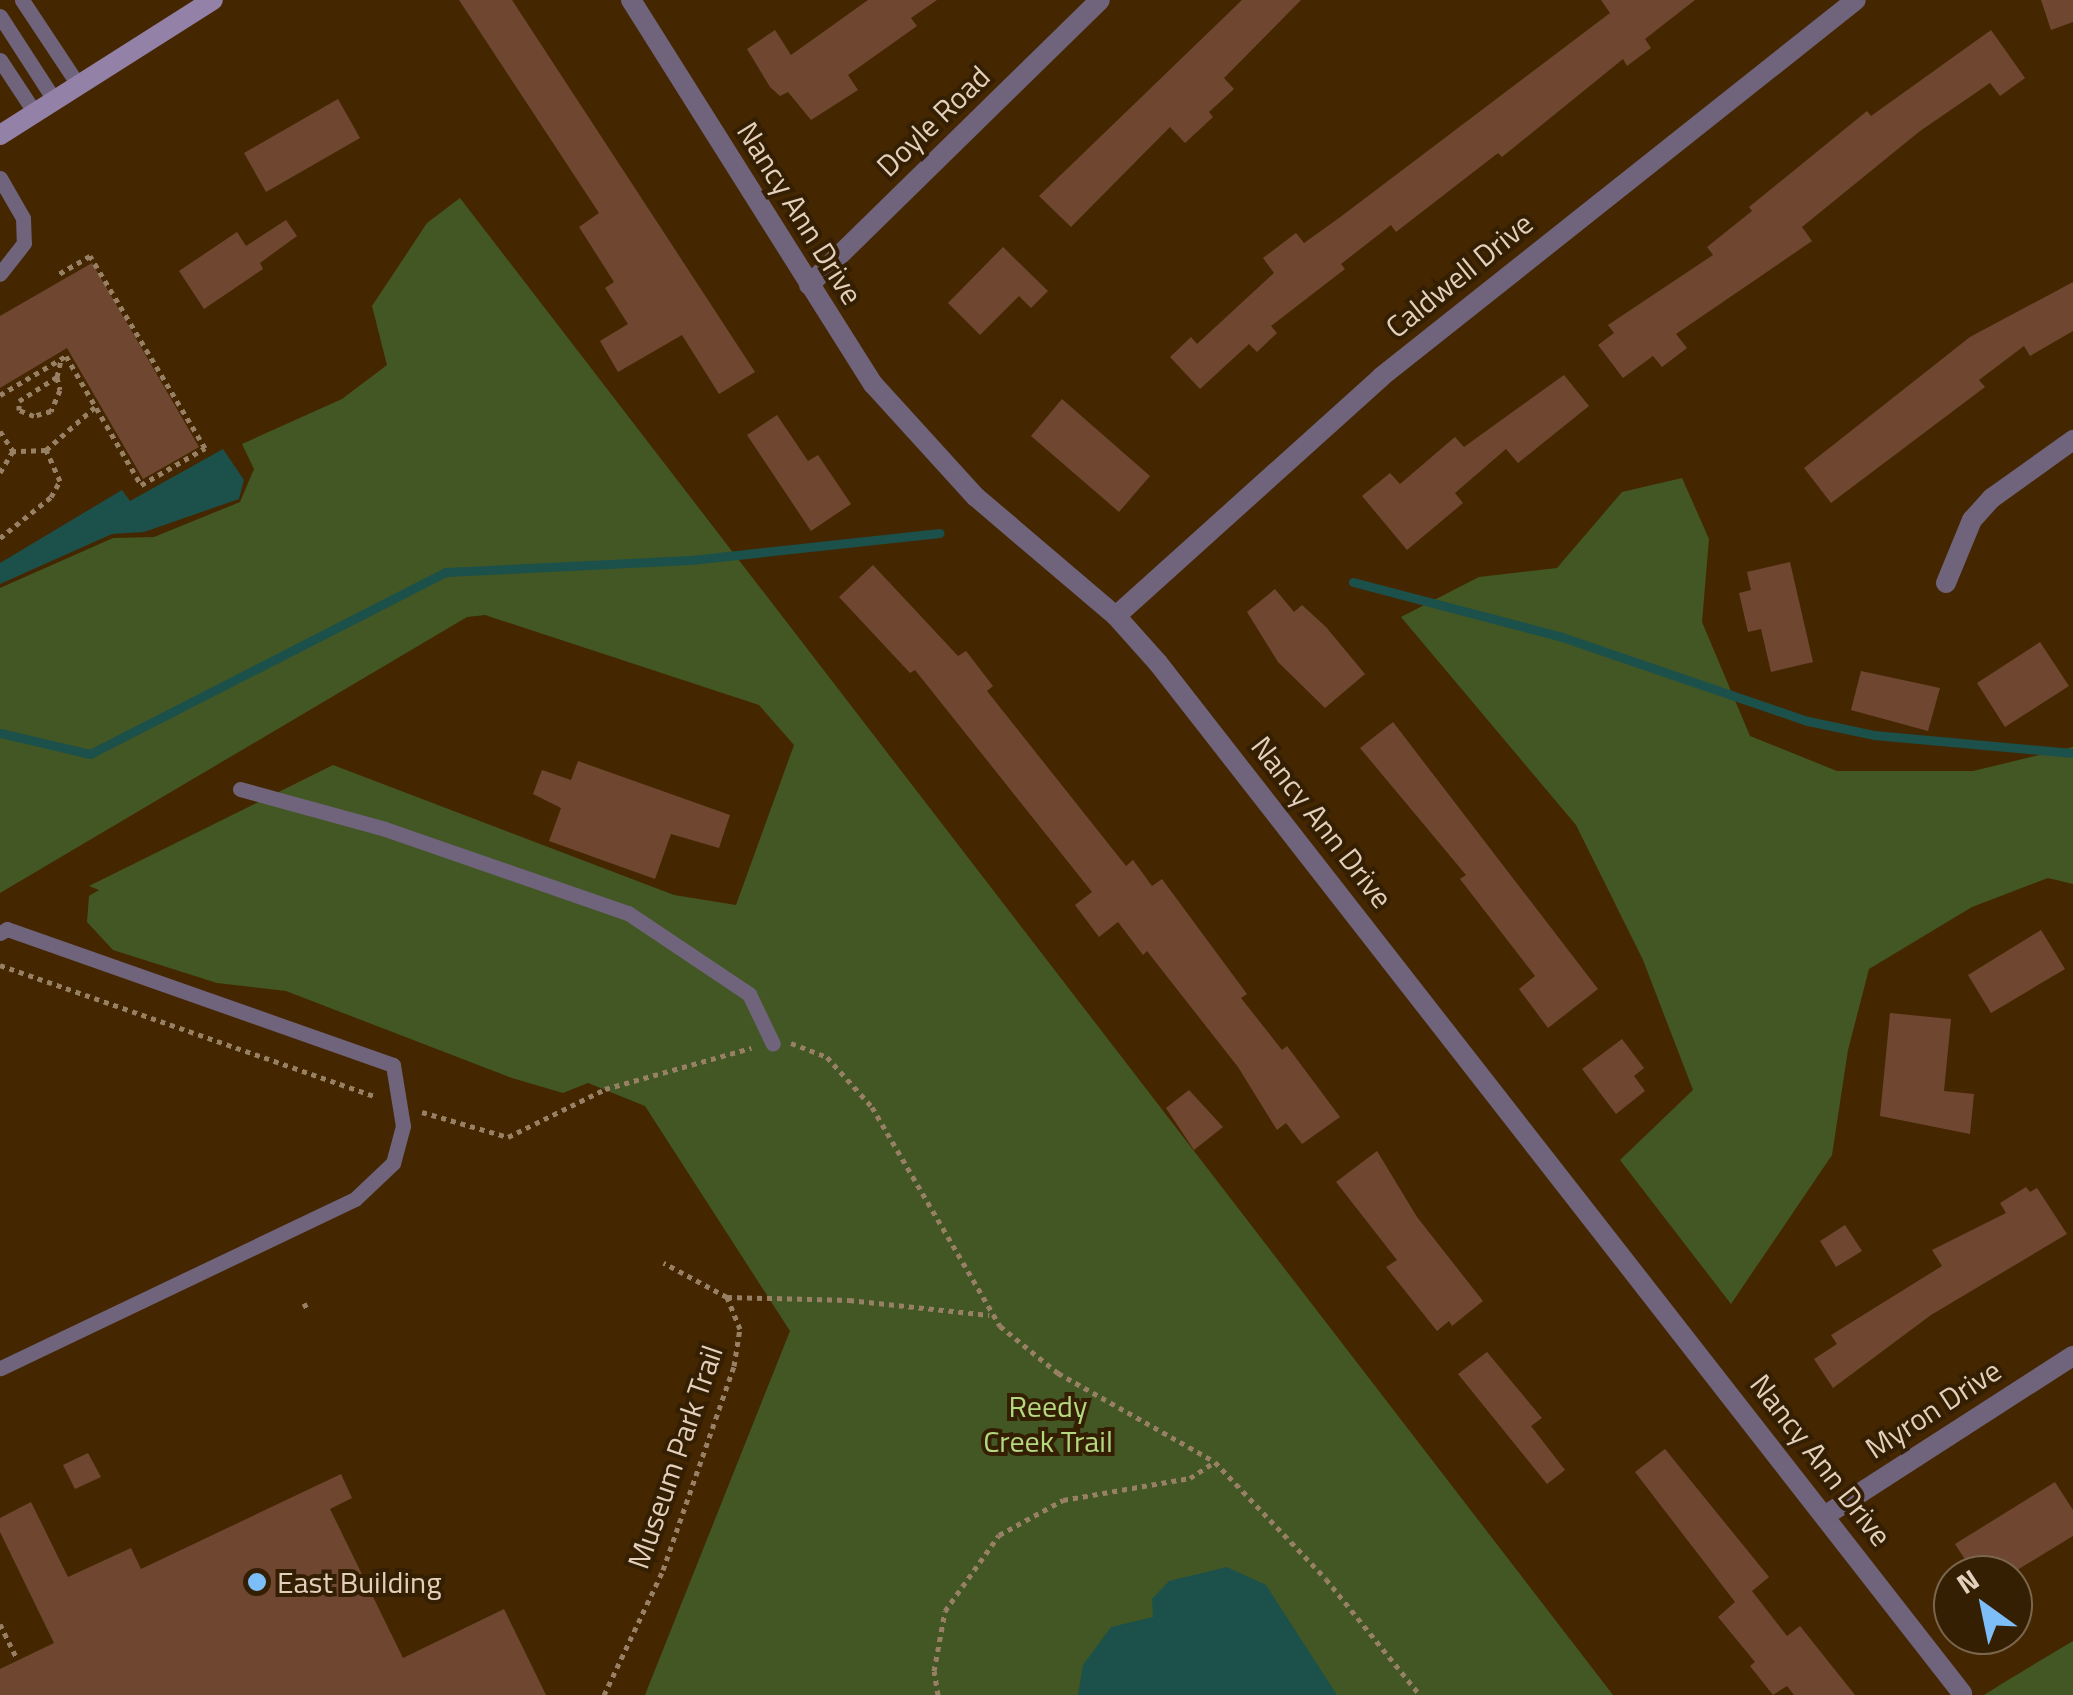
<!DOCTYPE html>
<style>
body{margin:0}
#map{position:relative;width:2073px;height:1695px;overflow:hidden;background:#442700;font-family:"Titillium Web",sans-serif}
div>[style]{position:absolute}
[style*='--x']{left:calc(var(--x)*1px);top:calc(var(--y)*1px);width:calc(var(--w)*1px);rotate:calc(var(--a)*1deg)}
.green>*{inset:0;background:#435724}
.water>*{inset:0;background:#1c504b}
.stream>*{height:9px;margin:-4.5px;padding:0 4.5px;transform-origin:4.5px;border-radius:4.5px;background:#1c504b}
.building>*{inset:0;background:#6f4630}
.path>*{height:5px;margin-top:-2.5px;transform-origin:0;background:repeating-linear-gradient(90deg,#988064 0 5px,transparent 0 10px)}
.lane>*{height:15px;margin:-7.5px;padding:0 7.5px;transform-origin:7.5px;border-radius:7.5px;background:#70637c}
.street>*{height:20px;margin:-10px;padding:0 10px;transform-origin:10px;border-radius:10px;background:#70637c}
.secondary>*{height:20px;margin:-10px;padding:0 10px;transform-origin:10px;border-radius:10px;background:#9481a8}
.dots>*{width:28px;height:28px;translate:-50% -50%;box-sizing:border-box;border:5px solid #351f03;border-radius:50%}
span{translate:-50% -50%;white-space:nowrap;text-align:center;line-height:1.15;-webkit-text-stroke:8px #351f03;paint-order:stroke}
.street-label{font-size:30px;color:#e2cfbc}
.park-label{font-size:30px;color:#b4d880}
.poi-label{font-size:30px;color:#e2cfbc}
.left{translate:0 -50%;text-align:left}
.north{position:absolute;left:1933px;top:1555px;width:100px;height:100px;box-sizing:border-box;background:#351f03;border:2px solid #7a654d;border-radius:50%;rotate:327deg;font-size:28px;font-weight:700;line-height:40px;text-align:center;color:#e2cfbc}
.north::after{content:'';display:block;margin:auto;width:35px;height:45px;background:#7dbef9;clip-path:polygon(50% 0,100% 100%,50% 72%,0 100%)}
</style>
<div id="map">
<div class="green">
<div style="clip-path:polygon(460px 198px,1613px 1695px,645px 1695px,790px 1331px,645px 1106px,588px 1083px,563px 1093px,512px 1078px,286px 991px,217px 983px,113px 950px,87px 922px,89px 896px,99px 890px,89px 886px,333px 765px,674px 895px,736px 905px,794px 745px,759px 705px,485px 615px,467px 617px,0 893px,0 588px,113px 538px,154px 537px,240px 502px,254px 469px,242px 444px,342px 399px,387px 365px,372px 306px,427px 223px)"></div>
<div style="clip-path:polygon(1682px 478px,1709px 539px,1702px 622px,1750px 736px,1837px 771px,1973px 771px,2073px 747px,2073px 884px,2048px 878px,1972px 907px,1869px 969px,1848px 1050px,1832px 1155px,1731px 1304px,1620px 1160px,1693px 1090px,1643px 960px,1576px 825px,1401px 617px,1479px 577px,1557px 568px,1622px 492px)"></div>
<div style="clip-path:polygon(2073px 1641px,2073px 1695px,1984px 1695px,2008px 1680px)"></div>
</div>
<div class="water">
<div style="clip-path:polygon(223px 449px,244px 480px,239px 499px,144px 532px,112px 534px,0 584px,0 563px,122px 490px,130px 501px)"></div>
<div style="clip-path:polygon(1227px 1567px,1266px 1585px,1337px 1695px,1078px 1695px,1083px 1665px,1111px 1627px,1153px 1617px,1152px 1599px,1169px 1581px)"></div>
</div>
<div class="stream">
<div style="--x:1353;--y:582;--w:216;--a:14.7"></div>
<div style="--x:1562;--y:637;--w:260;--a:18.9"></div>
<div style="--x:1808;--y:721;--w:67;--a:12"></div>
<div style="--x:1874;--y:735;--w:200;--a:5.2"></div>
<div style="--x:0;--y:733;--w:92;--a:13.1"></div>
<div style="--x:90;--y:754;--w:400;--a:-27.1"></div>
<div style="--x:446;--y:572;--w:245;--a:-2.8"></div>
<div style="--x:691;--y:560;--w:250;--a:-6.2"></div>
</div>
<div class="building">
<div style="clip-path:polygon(459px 0,512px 0,755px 372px,719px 394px,682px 335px,618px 372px,600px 341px,628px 324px,605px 288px,614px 282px,579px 227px,599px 213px)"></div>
<div style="clip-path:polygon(868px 0,937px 0,911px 18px,917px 26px,848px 75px,858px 90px,811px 120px,788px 92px,780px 96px,770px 87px,747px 49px,775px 30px,791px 55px)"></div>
<div style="clip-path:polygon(1242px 0,1301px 0,1224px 78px,1234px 89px,1209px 112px,1213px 117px,1185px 143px,1170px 127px,1071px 227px,1039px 196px)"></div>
<div style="clip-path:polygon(1601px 0,1695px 0,1645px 39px,1651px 48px,1627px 66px,1623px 59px,1502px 157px,1498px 153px,1396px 232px,1391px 225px,1341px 264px,1345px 269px,1271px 326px,1277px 333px,1257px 352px,1249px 344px,1200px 389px,1170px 357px,1191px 337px,1197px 344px,1274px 273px,1263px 258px,1296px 233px,1304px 243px,1339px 218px,1610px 13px)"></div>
<div style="clip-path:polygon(2041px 0,2073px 0,2073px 22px,2051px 30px)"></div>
<div style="clip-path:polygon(1991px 30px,2025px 78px,2000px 96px,1990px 83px,1920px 131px,1802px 227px,1812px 241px,1676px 334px,1687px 348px,1662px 367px,1653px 356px,1623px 378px,1598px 345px,1614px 333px,1608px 325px,1713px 255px,1707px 247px,1752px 211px,1749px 207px,1867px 111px,1871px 116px)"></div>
<div style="clip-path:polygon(338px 99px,360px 138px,266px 192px,244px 153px)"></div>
<div style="clip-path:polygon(286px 220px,297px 236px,260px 263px,263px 269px,204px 309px,179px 271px,237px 232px,246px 246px)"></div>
<div style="clip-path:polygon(1003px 247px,1048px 291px,1031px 308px,1019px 296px,980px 335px,948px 303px)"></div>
<div style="clip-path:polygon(92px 263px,199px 447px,143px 479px,67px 348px,0 388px,0 316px)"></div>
<div style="clip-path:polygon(2073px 282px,2073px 331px,2030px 356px,2024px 346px,1979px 380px,1985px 387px,1831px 503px,1804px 468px,1970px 337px)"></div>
<div style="clip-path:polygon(1564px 375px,1589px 406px,1518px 463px,1506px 449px,1455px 493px,1463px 503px,1407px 550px,1362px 496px,1390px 473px,1400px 484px,1455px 437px,1464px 447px)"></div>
<div style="clip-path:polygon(1062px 399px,1150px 476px,1119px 512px,1031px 436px)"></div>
<div style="clip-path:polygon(777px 415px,808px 461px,818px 455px,851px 504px,811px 531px,747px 435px)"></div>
<div style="clip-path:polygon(1790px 562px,1813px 662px,1771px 672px,1761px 629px,1748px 632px,1739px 593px,1751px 590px,1747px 572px)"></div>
<div style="clip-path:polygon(873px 565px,958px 656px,966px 651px,993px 686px,987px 691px,1126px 866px,1133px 860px,1152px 886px,1162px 879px,1247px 994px,1241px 998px,1282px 1050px,1287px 1046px,1340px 1117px,1302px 1144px,1286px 1123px,1277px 1130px,1238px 1067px,1147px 951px,1143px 955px,1118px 922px,1099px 937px,1075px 905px,1092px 892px,915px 670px,910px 673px,839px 597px)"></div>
<div style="clip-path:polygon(1275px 589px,1294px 612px,1302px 605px,1326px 627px,1365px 674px,1325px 708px,1278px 662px,1247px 612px)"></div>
<div style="clip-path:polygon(2040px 642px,2069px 686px,2005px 727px,1977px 683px)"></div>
<div style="clip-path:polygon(1861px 671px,1940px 688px,1928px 731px,1851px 710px)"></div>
<div style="clip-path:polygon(1393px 722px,1598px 989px,1548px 1028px,1519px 989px,1535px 976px,1460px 879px,1466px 875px,1360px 748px)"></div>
<div style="clip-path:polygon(578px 761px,730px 815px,719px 848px,671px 834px,655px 879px,549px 841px,561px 808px,533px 794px,542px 770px,571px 780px)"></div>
<div style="clip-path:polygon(2041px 930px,2065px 969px,1991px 1013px,1968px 975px)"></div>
<div style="clip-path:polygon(1890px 1013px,1951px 1019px,1944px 1091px,1974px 1094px,1970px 1134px,1880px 1116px)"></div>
<div style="clip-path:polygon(1622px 1039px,1644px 1068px,1634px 1076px,1645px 1091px,1616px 1114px,1582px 1069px)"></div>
<div style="clip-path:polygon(1189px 1090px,1223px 1127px,1194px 1150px,1166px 1108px)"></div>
<div style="clip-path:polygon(1377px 1151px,1417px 1217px,1483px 1301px,1452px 1326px,1449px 1321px,1437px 1331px,1386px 1267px,1397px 1260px,1336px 1182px)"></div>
<div style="clip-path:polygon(2026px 1187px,2030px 1192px,2037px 1188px,2067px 1234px,1931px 1315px,1833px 1388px,1814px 1359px,1837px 1344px,1831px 1335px,1942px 1266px,1932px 1250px,2006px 1213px,2000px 1203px)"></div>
<div style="clip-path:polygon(1845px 1225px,1862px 1251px,1836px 1267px,1820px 1241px)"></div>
<div style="clip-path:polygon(1487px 1352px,1542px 1418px,1531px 1426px,1565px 1470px,1547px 1484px,1458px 1374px)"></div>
<div style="clip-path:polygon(1665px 1449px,1769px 1577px,1752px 1591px,1787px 1636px,1800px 1626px,1855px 1695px,1794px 1695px,1787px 1686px,1773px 1695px,1750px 1666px,1755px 1662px,1718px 1617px,1735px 1602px,1635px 1472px)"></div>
<div style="clip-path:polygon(88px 1453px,101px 1477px,75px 1489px,63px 1465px)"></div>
<div style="clip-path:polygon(341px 1474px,352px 1498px,330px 1509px,403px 1658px,504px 1609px,546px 1695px,0 1695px,0 1669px,54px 1643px,0 1532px,0 1518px,31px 1502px,68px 1577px,131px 1548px,141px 1569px)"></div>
<div style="clip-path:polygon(2055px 1482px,2073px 1510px,2073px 1536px,2009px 1575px,1975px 1575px,1955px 1544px)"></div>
</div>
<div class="path">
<div style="--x:57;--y:377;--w:13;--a:77"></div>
<div style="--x:60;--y:390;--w:23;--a:113"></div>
<div style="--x:51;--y:411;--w:18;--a:164"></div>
<div style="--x:34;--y:416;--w:16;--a:-158"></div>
<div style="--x:19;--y:410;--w:9;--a:-90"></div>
<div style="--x:19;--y:401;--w:45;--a:-32.3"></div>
<div style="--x:57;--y:377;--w:18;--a:-77"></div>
<div style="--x:0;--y:395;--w:77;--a:-30.6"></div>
<div style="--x:66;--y:356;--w:149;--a:59.8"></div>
<div style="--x:141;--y:485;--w:74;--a:-30"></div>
<div style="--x:205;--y:448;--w:224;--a:-120.9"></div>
<div style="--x:90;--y:256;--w:39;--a:150"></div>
<div style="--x:0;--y:431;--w:24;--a:57"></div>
<div style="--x:13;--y:451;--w:26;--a:121"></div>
<div style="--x:46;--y:450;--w:65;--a:-41.3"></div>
<div style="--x:0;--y:538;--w:65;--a:-38.8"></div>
<div style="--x:51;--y:497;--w:18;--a:-61"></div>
<div style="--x:60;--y:481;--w:34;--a:-114"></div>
<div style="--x:46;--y:450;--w:33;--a:178"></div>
<div style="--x:0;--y:965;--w:396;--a:19.3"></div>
<div style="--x:791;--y:1043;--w:39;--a:21"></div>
<div style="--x:827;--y:1057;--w:67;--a:48"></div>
<div style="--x:872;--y:1107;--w:254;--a:59.7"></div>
<div style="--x:1000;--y:1326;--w:75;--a:39"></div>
<div style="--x:1058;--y:1373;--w:180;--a:29.5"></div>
<div style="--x:1215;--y:1462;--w:161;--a:46.5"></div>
<div style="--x:1326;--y:1579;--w:149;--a:51"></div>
<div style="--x:422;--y:1112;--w:90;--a:16.2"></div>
<div style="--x:508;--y:1137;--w:108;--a:-26.3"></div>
<div style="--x:605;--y:1089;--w:152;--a:-15.7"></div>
<div style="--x:727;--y:1297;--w:122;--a:1.4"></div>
<div style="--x:849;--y:1300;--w:141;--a:6.1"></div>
<div style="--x:304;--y:1303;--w:7;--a:63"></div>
<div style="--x:0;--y:1624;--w:37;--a:64"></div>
<div style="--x:604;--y:1695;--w:138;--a:-64.7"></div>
<div style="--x:663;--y:1570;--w:216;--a:-70.8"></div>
<div style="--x:734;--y:1366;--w:37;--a:-81"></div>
<div style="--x:740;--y:1329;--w:35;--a:-112"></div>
<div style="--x:727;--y:1297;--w:72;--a:-151.6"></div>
<div style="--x:938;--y:1695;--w:24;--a:-99"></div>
<div style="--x:934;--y:1671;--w:61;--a:-79.6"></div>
<div style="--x:945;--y:1611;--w:93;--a:-54.6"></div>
<div style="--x:999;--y:1535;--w:73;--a:-28.7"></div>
<div style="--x:1063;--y:1500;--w:129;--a:-9.8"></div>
<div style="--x:1190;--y:1478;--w:30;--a:-33"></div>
</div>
<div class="lane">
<div style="--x:22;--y:0;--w:103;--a:56.5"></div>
<div style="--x:0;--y:16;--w:101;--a:57.1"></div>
<div style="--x:0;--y:60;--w:64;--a:56.6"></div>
<div style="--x:0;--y:178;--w:46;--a:60.1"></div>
<div style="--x:23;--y:218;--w:25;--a:88"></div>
<div style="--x:24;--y:243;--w:39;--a:128"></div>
<div style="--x:240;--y:789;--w:150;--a:15.4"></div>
<div style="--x:385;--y:829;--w:257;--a:19.1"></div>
<div style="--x:628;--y:913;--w:146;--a:33.8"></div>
<div style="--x:749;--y:994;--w:55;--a:64.4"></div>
<div style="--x:0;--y:933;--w:8;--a:-30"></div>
<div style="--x:7;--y:929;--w:409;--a:19.4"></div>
<div style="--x:393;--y:1065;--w:62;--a:80.7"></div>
<div style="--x:403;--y:1126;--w:38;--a:105"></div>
<div style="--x:393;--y:1163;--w:52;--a:136.5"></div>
<div style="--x:355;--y:1199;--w:393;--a:154.5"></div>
</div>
<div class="street">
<div style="--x:631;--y:0;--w:454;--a:57.8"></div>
<div style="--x:873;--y:384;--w:153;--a:47.7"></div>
<div style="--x:976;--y:497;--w:184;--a:40.4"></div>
<div style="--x:1116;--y:616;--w:63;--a:48.2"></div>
<div style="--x:1158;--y:663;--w:1307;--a:52.03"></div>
<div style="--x:809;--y:285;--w:407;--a:-44.4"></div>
<div style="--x:1946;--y:583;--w:68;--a:-67.6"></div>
<div style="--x:1972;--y:520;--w:30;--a:-48"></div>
<div style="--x:1992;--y:498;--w:100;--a:-35.6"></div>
<div style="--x:1116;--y:616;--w:357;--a:-42"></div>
<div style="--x:1381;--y:377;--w:606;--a:-38.44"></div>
<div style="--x:1826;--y:1515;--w:294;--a:-32.8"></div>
</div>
<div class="secondary">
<div style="--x:0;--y:135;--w:252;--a:-32.4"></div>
</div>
<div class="dots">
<div style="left:257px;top:1582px;background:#7dbef9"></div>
</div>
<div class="street-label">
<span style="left:933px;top:121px;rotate:-44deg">Doyle Road</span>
<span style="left:800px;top:213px;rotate:58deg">Nancy Ann Drive</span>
<span style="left:1459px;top:275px;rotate:-39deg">Caldwell Drive</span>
<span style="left:1322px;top:822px;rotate:52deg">Nancy Ann Drive</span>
<span style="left:1933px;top:1409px;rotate:-33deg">Myron Drive</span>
<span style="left:675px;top:1457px;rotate:-71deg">Museum Park Trail</span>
<span style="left:1821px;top:1460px;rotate:52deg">Nancy Ann Drive</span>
</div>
<div class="park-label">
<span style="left:1048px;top:1423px">Reedy<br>Creek Trail</span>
</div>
<div class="poi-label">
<span class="left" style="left:277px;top:1582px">East Building</span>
</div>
<div class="north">N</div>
</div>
